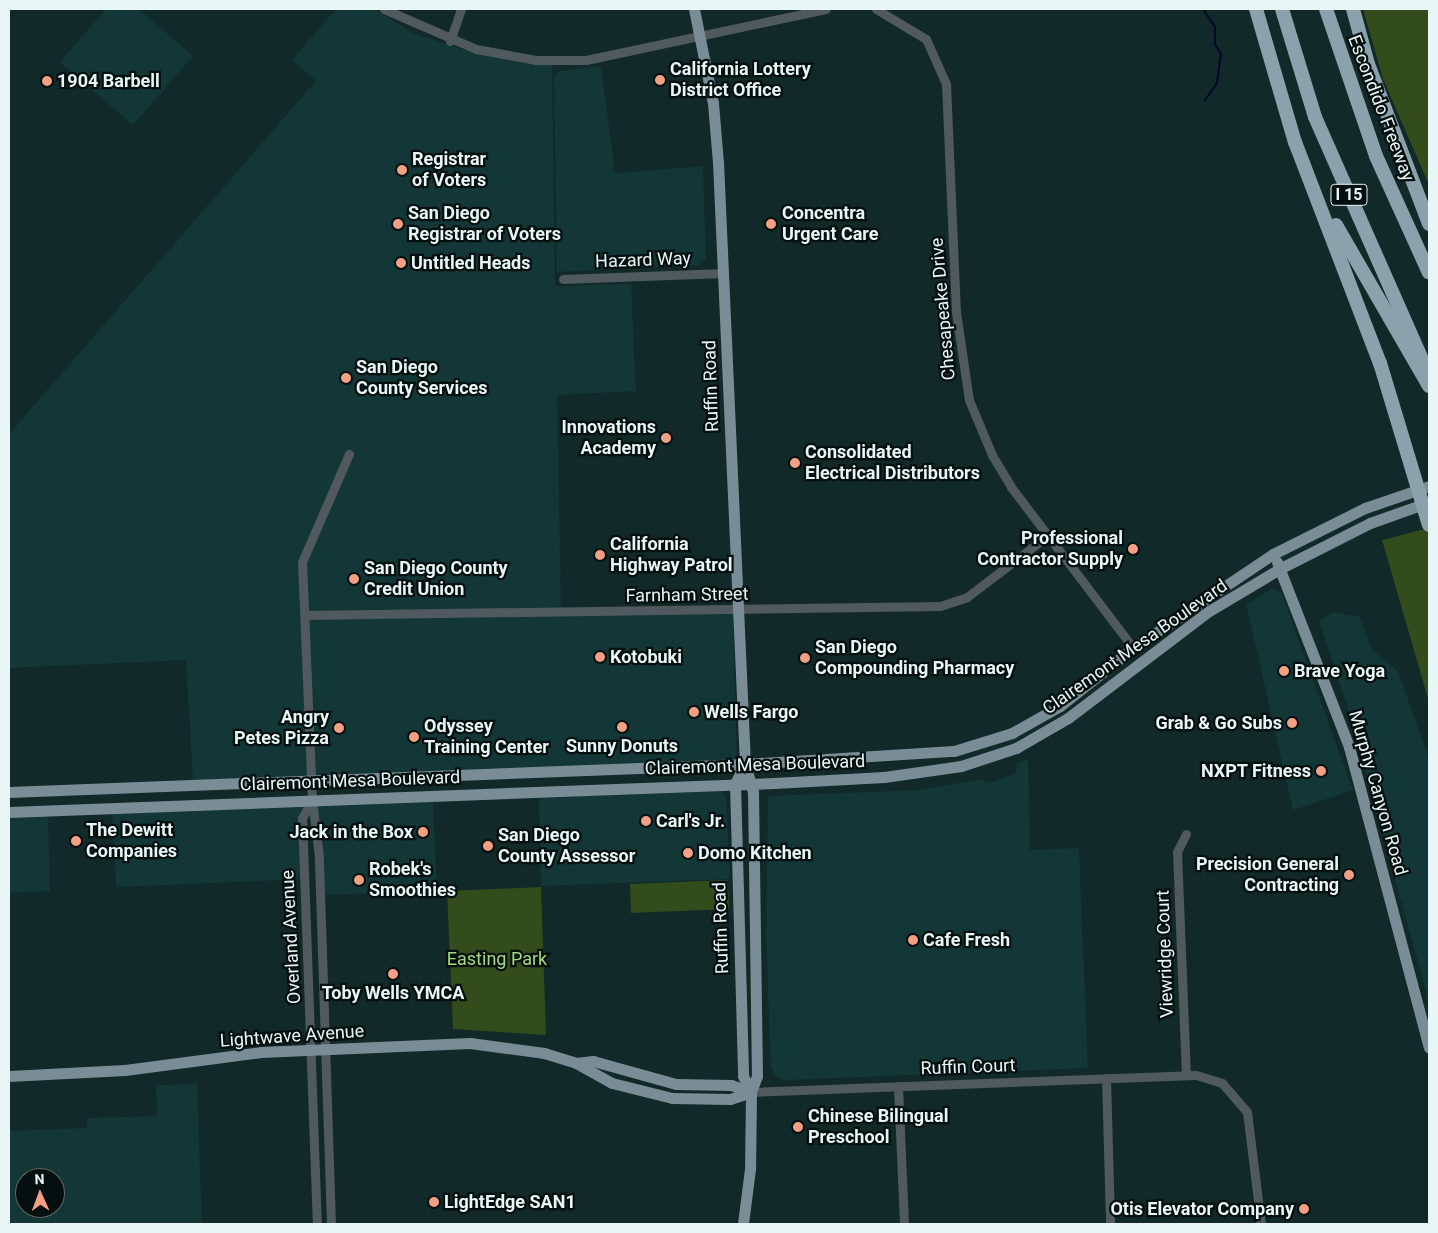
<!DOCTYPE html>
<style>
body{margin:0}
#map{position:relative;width:1438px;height:1233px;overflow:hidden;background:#112929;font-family:Roboto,sans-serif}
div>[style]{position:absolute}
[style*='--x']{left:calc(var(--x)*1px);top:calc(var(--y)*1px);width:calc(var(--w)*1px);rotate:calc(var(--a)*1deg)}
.built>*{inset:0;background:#133636}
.green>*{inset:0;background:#324c1b}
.stream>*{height:2px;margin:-1px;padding:0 1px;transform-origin:1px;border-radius:1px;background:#000725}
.minor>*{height:9px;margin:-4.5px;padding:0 4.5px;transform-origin:4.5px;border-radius:4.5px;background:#50595d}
.major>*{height:11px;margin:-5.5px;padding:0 5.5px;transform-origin:5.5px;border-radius:5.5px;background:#7a8d96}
.highway>*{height:14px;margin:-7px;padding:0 7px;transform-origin:7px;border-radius:7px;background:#8ba2ac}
.dots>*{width:14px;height:14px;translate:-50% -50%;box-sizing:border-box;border:2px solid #060f0f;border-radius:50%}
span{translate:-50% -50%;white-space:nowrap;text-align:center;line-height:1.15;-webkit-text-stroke:4.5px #060f0f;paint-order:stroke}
.shield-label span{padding:1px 4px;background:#060f0f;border:1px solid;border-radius:4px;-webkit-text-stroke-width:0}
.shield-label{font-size:16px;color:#e8f6f6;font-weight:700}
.poi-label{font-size:18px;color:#e8f6f6;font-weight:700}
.left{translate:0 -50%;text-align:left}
.right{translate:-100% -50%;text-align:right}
.street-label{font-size:18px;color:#e8f6f6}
.park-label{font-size:18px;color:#a5dc79}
.frame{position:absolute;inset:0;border:10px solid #e8f6f6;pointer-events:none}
.north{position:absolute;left:15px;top:1168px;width:50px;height:50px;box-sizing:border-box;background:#060f0f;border:1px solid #606b6b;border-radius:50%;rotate:358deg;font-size:14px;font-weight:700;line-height:20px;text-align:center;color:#e8f6f6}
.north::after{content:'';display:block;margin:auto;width:18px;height:22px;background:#f39f83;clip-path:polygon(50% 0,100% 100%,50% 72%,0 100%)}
</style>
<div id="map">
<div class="built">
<div style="clip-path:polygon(106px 9px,139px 9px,193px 56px,133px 125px,60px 62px)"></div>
<div style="clip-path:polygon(336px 9px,374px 9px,413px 33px,484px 56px,552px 63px,555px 286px,631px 284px,636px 391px,557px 395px,561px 608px,733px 611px,737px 761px,193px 782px,186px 660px,9px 668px,9px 434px,316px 81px,292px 60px)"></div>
<div style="clip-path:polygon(601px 66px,615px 173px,703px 166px,706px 259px,699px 265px,557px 272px,554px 78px,559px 71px)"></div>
<div style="clip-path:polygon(1272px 589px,1281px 592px,1353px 790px,1293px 810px,1246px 604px)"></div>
<div style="clip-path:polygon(1333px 612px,1360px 617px,1373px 651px,1398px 671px,1429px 760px,1429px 1002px,1348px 709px,1319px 621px)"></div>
<div style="clip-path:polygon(1028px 759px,1030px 850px,1079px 848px,1088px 1068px,785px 1080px,775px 1076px,771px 1067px,766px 935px,768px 796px,919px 790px,981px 779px,989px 783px,1016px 774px,1017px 764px)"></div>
<div style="clip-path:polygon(721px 791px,726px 796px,730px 879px,541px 886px,539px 798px)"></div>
<div style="clip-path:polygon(433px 797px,437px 891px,322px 895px,317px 802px)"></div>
<div style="clip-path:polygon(307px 803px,309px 879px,116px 887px,112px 809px)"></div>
<div style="clip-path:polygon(48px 812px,50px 891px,9px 893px,9px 814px)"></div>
<div style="clip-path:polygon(evenodd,197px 1084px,202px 1224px,9px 1224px,9px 1131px,87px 1128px,87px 1118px,157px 1116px,156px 1085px,197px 1084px,25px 1178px,55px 1178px,55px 1208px,25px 1208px,25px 1178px)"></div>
</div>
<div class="green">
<div style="clip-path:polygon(1363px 9px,1429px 9px,1429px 185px,1383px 79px)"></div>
<div style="clip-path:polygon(1429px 528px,1429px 702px,1382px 540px)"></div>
<div style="clip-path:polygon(728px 880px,729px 909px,631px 913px,630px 884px)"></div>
<div style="clip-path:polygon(541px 887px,546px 1035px,453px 1029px,447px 891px)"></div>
</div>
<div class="stream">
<div style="--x:1203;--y:9;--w:22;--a:56"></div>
<div style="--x:1215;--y:27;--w:17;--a:90"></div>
<div style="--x:1215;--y:44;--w:12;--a:59"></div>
<div style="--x:1221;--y:54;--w:29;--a:98"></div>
<div style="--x:1217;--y:83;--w:21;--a:125"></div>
</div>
<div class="minor">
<div style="--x:384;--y:9;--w:100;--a:23.5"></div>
<div style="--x:476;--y:49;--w:61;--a:10.4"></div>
<div style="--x:536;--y:60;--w:50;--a:0"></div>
<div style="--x:586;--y:60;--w:245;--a:-12"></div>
<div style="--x:876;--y:9;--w:58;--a:31"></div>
<div style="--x:926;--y:39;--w:49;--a:66"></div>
<div style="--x:946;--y:84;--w:228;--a:87.5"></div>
<div style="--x:956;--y:312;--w:89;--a:81.6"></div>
<div style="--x:969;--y:400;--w:60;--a:67.3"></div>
<div style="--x:992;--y:455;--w:37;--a:59"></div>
<div style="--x:1011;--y:487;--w:202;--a:52.8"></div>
<div style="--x:450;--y:41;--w:34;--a:-71"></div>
<div style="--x:563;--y:279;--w:161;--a:-2.1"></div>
<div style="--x:305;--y:615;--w:635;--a:-0.81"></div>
<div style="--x:940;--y:606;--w:28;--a:-18"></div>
<div style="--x:967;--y:597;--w:101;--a:-37.3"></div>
<div style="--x:312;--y:800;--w:21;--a:119"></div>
<div style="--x:302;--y:818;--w:406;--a:87.9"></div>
<div style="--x:1186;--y:834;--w:20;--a:117"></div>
<div style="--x:1177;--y:852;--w:223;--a:87.7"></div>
<div style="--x:1106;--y:1078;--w:146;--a:88.4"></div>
<div style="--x:898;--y:1086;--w:138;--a:87.5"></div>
<div style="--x:751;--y:1092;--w:445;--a:-2.2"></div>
<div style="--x:1196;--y:1075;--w:27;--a:17"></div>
<div style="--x:1222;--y:1083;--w:38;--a:49"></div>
<div style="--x:1247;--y:1112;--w:113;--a:82.9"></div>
<div style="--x:331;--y:1224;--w:367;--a:-91.9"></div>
<div style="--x:319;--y:857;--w:57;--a:-97"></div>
<div style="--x:312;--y:800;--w:238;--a:-92.4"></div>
<div style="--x:302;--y:562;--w:118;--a:-66.5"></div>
</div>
<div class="major">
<div style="--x:694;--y:9;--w:96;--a:78.6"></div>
<div style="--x:713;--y:103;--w:59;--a:85.2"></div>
<div style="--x:718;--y:162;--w:603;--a:87.43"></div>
<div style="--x:745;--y:764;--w:29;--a:74"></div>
<div style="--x:753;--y:792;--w:284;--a:89.2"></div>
<div style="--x:757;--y:1076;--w:17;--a:111"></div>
<div style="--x:751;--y:1092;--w:77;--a:90.7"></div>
<div style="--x:750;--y:1169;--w:55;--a:97.3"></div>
<div style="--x:1277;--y:562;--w:199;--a:68.7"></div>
<div style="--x:1349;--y:747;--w:311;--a:75.1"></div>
<div style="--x:745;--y:764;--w:22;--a:117"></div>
<div style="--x:735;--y:784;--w:292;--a:88.4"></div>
<div style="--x:743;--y:1076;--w:18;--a:63"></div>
<div style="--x:9;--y:792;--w:737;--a:-2.18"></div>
<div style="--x:745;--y:764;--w:209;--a:-3.6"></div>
<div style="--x:954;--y:751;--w:61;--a:-17.2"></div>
<div style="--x:1012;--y:733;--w:55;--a:-29.4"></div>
<div style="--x:1060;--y:706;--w:93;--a:-38.5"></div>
<div style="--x:1133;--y:648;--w:169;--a:-33.9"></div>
<div style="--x:1273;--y:554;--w:103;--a:-26.6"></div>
<div style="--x:1365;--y:508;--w:68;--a:-19"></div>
<div style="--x:9;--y:812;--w:766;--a:-2.17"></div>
<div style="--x:774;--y:783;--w:110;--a:-3.1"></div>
<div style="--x:884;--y:777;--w:78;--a:-8.1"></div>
<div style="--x:961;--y:766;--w:58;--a:-18.1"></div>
<div style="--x:1016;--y:748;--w:60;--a:-30"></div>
<div style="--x:1068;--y:718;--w:177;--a:-37.2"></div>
<div style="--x:1209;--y:611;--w:84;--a:-30.8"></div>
<div style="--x:1281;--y:568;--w:100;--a:-26.8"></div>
<div style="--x:1370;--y:523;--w:63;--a:-19.6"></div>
<div style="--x:576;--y:1063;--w:17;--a:-7"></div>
<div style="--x:593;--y:1061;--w:86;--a:15.5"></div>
<div style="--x:676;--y:1084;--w:55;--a:1"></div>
<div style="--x:731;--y:1085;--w:21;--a:19"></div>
<div style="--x:9;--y:1076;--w:116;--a:-3"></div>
<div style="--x:125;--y:1070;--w:137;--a:-7.5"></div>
<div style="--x:261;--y:1052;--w:209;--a:-2.5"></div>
<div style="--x:470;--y:1043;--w:75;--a:7.7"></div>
<div style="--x:544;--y:1053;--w:34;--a:17"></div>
<div style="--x:576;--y:1063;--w:41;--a:29.1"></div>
<div style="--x:612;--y:1083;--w:62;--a:14"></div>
<div style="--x:672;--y:1098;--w:58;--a:1"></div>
<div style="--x:730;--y:1099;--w:22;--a:-18"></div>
</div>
<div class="highway">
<div style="--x:1256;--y:9;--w:139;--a:73.7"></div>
<div style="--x:1295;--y:142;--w:237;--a:69"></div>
<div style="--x:1380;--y:363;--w:169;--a:73.2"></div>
<div style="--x:1282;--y:9;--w:113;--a:73"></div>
<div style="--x:1315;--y:117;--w:283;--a:66.2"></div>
<div style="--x:1326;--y:9;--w:155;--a:71.2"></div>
<div style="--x:1376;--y:156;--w:128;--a:65.6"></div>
<div style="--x:1353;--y:9;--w:57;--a:74.7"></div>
<div style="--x:1368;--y:64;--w:171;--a:69.1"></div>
<div style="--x:1336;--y:225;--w:186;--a:60"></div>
</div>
<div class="dots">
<div style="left:660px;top:80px;background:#f39f83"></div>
<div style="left:47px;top:81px;background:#f39f83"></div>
<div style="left:402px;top:170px;background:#f39f83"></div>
<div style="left:398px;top:224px;background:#f39f83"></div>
<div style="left:771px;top:224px;background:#f39f83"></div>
<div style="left:401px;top:263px;background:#f39f83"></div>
<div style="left:346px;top:378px;background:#f39f83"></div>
<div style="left:666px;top:438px;background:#f39f83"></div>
<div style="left:795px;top:463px;background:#f39f83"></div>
<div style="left:1133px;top:549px;background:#f39f83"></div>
<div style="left:600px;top:555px;background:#f39f83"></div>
<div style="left:354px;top:579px;background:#f39f83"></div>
<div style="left:600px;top:657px;background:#f39f83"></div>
<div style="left:805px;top:658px;background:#f39f83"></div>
<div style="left:1284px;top:671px;background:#f39f83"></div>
<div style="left:694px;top:712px;background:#f39f83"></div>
<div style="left:1292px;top:723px;background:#f39f83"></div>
<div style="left:622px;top:727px;background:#f39f83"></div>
<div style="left:339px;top:728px;background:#f39f83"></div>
<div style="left:414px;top:737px;background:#f39f83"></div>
<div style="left:1321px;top:771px;background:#f39f83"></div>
<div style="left:646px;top:821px;background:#f39f83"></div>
<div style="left:423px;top:832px;background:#f39f83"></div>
<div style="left:76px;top:841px;background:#f39f83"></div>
<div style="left:488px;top:846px;background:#f39f83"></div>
<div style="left:688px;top:853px;background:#f39f83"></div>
<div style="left:1349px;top:875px;background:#f39f83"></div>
<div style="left:359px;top:880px;background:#f39f83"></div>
<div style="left:913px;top:940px;background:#f39f83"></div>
<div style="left:393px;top:974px;background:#f39f83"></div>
<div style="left:798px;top:1127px;background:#f39f83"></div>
<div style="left:434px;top:1202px;background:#f39f83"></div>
<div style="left:1304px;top:1209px;background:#f39f83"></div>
</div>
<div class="shield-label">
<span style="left:1349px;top:195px">I 15</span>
</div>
<div class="poi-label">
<span class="left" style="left:670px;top:80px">California Lottery<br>District Office</span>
<span class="left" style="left:57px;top:81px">1904 Barbell</span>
<span class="left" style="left:412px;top:170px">Registrar<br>of Voters</span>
<span class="left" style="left:408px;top:224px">San Diego<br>Registrar of Voters</span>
<span class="left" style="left:782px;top:224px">Concentra<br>Urgent Care</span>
<span class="left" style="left:411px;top:263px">Untitled Heads</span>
<span class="left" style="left:356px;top:378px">San Diego<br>County Services</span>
<span class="right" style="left:656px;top:438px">Innovations<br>Academy</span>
<span class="left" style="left:805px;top:463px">Consolidated<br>Electrical Distributors</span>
<span class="right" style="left:1123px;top:549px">Professional<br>Contractor Supply</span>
<span class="left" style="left:610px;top:555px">California<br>Highway Patrol</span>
<span class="left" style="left:364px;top:579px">San Diego County<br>Credit Union</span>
<span class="left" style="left:815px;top:658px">San Diego<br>Compounding Pharmacy</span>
<span class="left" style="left:610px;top:657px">Kotobuki</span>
<span class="left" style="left:1294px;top:671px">Brave Yoga</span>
<span class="left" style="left:704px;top:712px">Wells Fargo</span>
<span class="right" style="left:329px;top:728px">Angry<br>Petes Pizza</span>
<span class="right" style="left:1282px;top:723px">Grab &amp; Go Subs</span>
<span class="left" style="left:424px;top:737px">Odyssey<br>Training Center</span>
<span style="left:622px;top:746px">Sunny Donuts</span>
<span class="right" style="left:1311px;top:771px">NXPT Fitness</span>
<span class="left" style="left:656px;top:821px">Carl's Jr.</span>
<span class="left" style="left:86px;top:841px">The Dewitt<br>Companies</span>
<span class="right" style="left:413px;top:832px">Jack in the Box</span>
<span class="left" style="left:498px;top:846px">San Diego<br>County Assessor</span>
<span class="left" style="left:698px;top:853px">Domo Kitchen</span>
<span class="right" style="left:1339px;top:875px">Precision General<br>Contracting</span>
<span class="left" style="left:369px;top:880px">Robek's<br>Smoothies</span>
<span class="left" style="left:923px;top:940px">Cafe Fresh</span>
<span style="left:393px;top:993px">Toby Wells YMCA</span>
<span class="left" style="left:808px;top:1127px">Chinese Bilingual<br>Preschool</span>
<span class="left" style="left:444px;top:1202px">LightEdge SAN1</span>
<span class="right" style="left:1294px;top:1209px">Otis Elevator Company</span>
</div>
<div class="street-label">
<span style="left:1381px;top:108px;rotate:69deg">Escondido Freeway</span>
<span style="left:643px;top:260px;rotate:-2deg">Hazard Way</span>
<span style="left:943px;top:309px;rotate:-95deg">Chesapeake Drive</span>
<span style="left:711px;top:386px;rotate:-92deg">Ruffin Road</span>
<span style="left:687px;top:595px;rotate:-1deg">Farnham Street</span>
<span style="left:1135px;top:647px;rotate:-35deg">Clairemont Mesa Boulevard</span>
<span style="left:755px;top:765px;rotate:-2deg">Clairemont Mesa Boulevard</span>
<span style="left:350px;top:781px;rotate:-2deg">Clairemont Mesa Boulevard</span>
<span style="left:1378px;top:793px;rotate:74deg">Murphy Canyon Road</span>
<span style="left:721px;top:928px;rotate:-92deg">Ruffin Road</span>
<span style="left:291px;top:937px;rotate:-93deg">Overland Avenue</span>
<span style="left:1165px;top:954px;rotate:-92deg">Viewridge Court</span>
<span style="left:292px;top:1036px;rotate:-4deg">Lightwave Avenue</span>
<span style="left:968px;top:1067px;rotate:-2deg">Ruffin Court</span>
</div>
<div class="park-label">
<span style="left:497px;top:959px">Easting Park</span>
</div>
<div class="frame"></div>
<div class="north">N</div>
</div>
